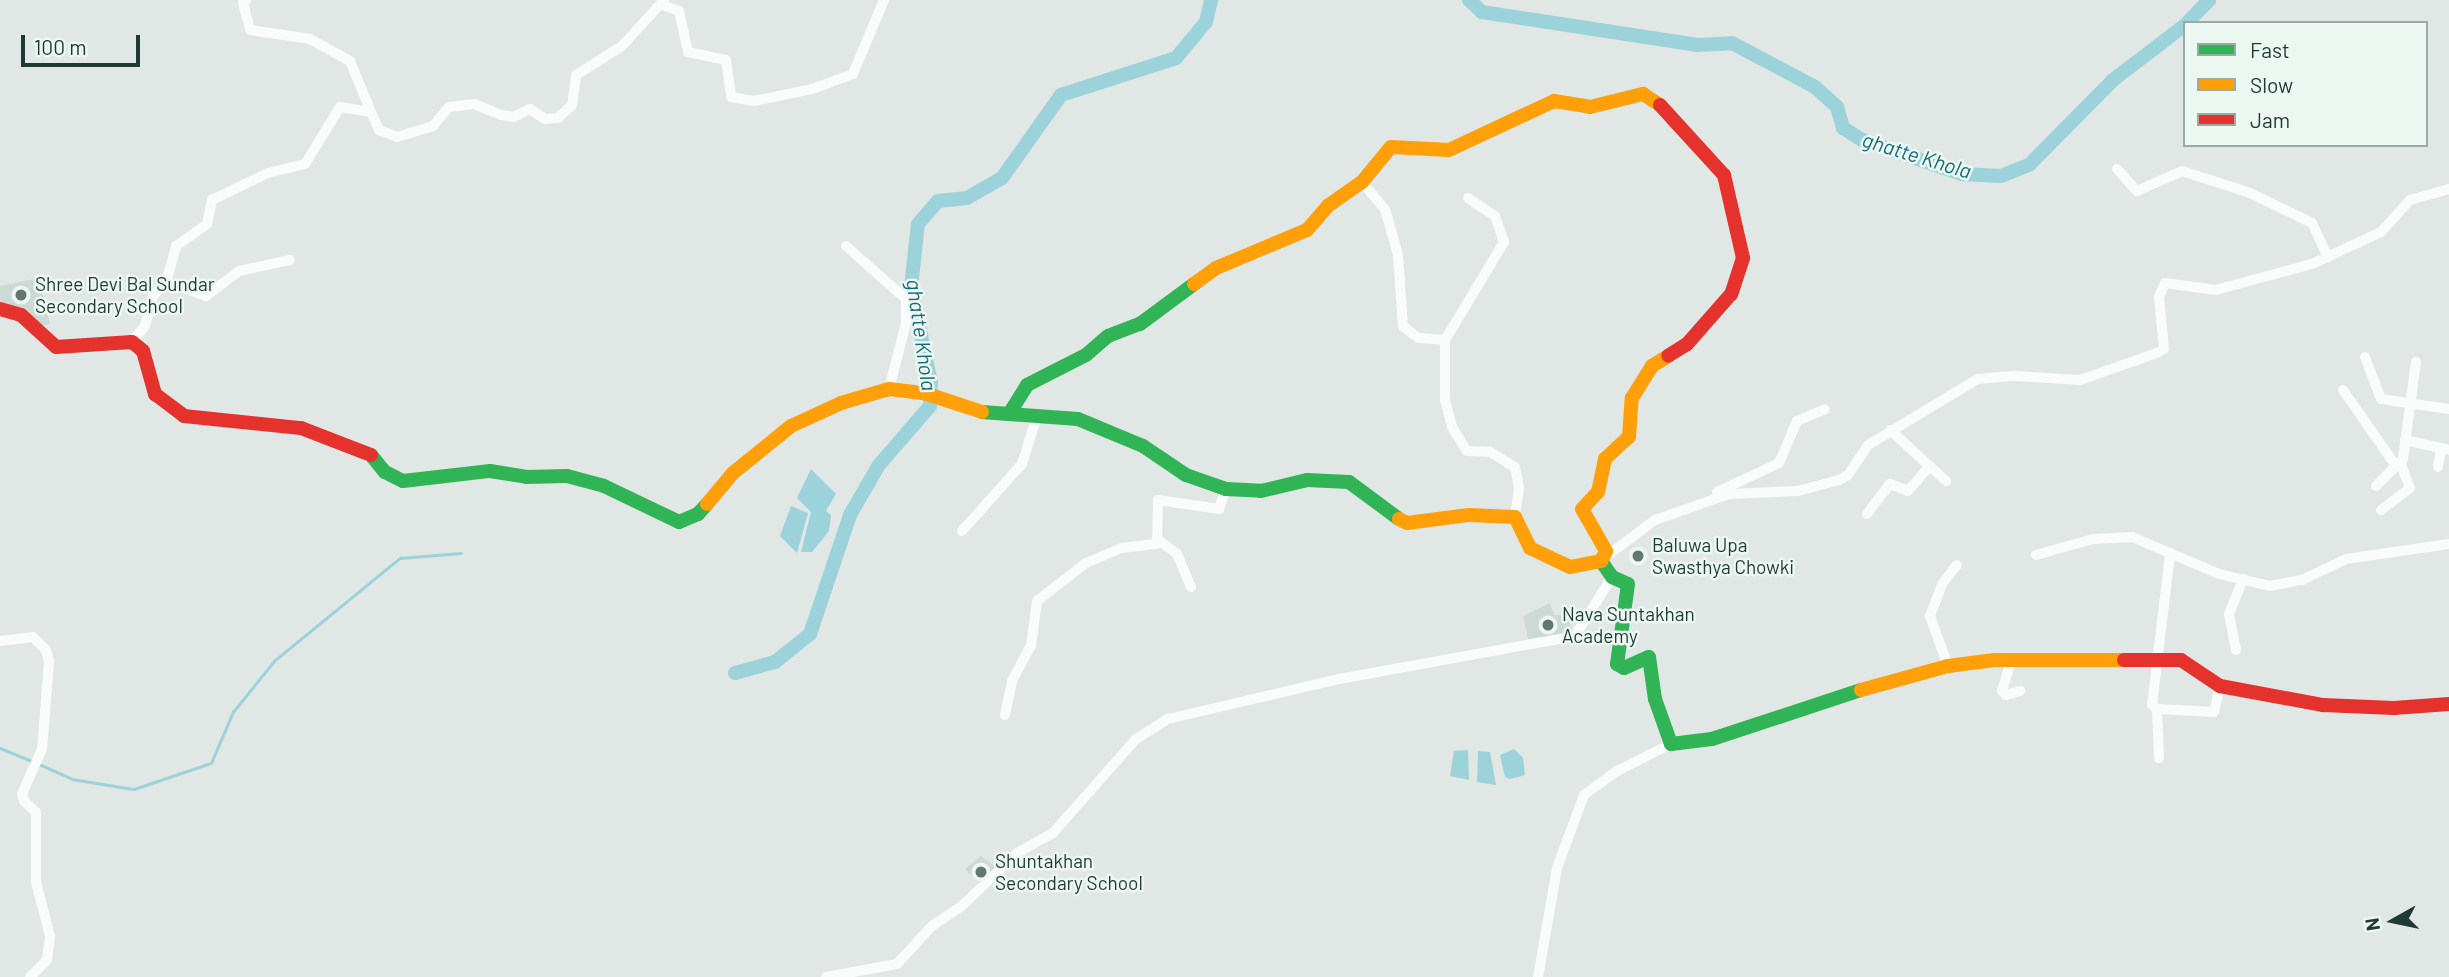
<!DOCTYPE html>
<style>
body{margin:0}
#map{position:relative;width:2449px;height:977px;overflow:hidden;background:#e0e7e4;font-family:Barlow,sans-serif}
div>[style]{position:absolute}
[style*='--x']{left:calc(var(--x)*1px);top:calc(var(--y)*1px);width:calc(var(--w)*1px);rotate:calc(var(--a)*1deg)}
.built>*{inset:0;background:#cdd9d4}
.water>*{inset:0;background:#9cd2da}
.stream>*{height:2.5px;margin:-1.25px;padding:0 1.25px;transform-origin:1.25px;border-radius:1.25px;background:#9cd2da}
.river>*{height:14px;margin:-7px;padding:0 7px;transform-origin:7px;border-radius:7px;background:#9cd2da}
.street>*{height:10px;margin:-5px;padding:0 5px;transform-origin:5px;border-radius:5px;background:#fafbfb}
.fast>*{height:14px;margin:-7px;padding:0 7px;transform-origin:7px;border-radius:7px;background:#30b455}
.slow>*{height:14px;margin:-7px;padding:0 7px;transform-origin:7px;border-radius:7px;background:#ff9f0a}
.jam>*{height:14px;margin:-7px;padding:0 7px;transform-origin:7px;border-radius:7px;background:#e5322d}
.dots>*{width:19px;height:19px;translate:-50% -50%;box-sizing:border-box;border:4px solid #edf7f2;border-radius:50%}
span{translate:-50% -50%;white-space:nowrap;text-align:center;line-height:1.15;-webkit-text-stroke:5px #edf7f2;paint-order:stroke}
.poi-label{font-size:19px;color:#1e3a32}
.left{translate:0 -50%;text-align:left}
.water-label{font-size:21px;color:#146b7a;font-style:italic}
.legend{position:absolute;left:2183px;top:21px;width:245px;height:126px;box-sizing:border-box;background:#edf7f2;border:2px solid #9aaba5;margin:0;padding:9px 12px;list-style:none;font-size:21px;color:#1e3a32}
.legend li{display:flex;align-items:center;gap:14px;height:35px}
.legend b{width:35px;border:2px solid #9aaba5}
.north{position:absolute;left:2358px;top:886px;width:70px;height:70px;-webkit-text-stroke:5px #edf7f2;paint-order:stroke;rotate:261deg;font-size:19px;font-weight:700;line-height:28px;text-align:center;color:#1e3a32}
.north::after{content:'';display:block;margin:auto;width:24px;height:32px;background:#1e3a32;clip-path:polygon(50% 0,100% 100%,50% 72%,0 100%)}
.scale{position:absolute;left:21px;top:35px;width:119px;height:32px;box-sizing:border-box;border:4px solid #1e3a32;border-top:0;padding-left:9px;font-size:21px;line-height:24px;white-space:nowrap;color:#1e3a32;-webkit-text-stroke:5px #edf7f2;paint-order:stroke}
</style>
<div id="map">
<div class="built">
<div style="clip-path:polygon(38px 278px,50px 324px,38px 327px,0 304px,0 286px)"></div>
<div style="clip-path:polygon(1550px 603px,1554px 615px,1569px 615px,1572px 634px,1528px 639px,1523px 616px)"></div>
<div style="clip-path:polygon(981px 856px,998px 869px,983px 887px,965px 869px)"></div>
</div>
<div class="water">
<div style="clip-path:polygon(811px 469px,836px 494px,826px 511px,831px 515px,829px 531px,812px 552px,801px 552px,811px 512px,797px 498px)"></div>
<div style="clip-path:polygon(791px 506px,808px 513px,797px 553px,780px 536px)"></div>
<div style="clip-path:polygon(1514px 749px,1523px 758px,1525px 775px,1510px 779px,1505px 777px,1500px 755px)"></div>
<div style="clip-path:polygon(1468px 750px,1469px 780px,1450px 776px,1454px 751px)"></div>
<div style="clip-path:polygon(1478px 751px,1490px 752px,1496px 785px,1477px 782px)"></div>
</div>
<div class="stream">
<div style="--x:0;--y:748;--w:35;--a:22"></div>
<div style="--x:39;--y:764;--w:36;--a:24"></div>
<div style="--x:72;--y:779;--w:63;--a:9.2"></div>
<div style="--x:134;--y:789;--w:81;--a:-18.7"></div>
<div style="--x:211;--y:763;--w:56;--a:-66.7"></div>
<div style="--x:233;--y:712;--w:65;--a:-51.2"></div>
<div style="--x:274;--y:661;--w:163;--a:-39.3"></div>
<div style="--x:400;--y:558;--w:61;--a:-4.7"></div>
</div>
<div class="river">
<div style="--x:1469;--y:0;--w:18;--a:43"></div>
<div style="--x:1482;--y:12;--w:218;--a:8.7"></div>
<div style="--x:1697;--y:45;--w:35;--a:-3"></div>
<div style="--x:1732;--y:43;--w:94;--a:27.9"></div>
<div style="--x:1815;--y:87;--w:30;--a:42"></div>
<div style="--x:1837;--y:107;--w:22;--a:74"></div>
<div style="--x:1843;--y:128;--w:22;--a:32"></div>
<div style="--x:1862;--y:140;--w:106;--a:18.8"></div>
<div style="--x:1962;--y:174;--w:39;--a:3"></div>
<div style="--x:2001;--y:176;--w:31;--a:-22"></div>
<div style="--x:2030;--y:164;--w:118;--a:-45.3"></div>
<div style="--x:2113;--y:80;--w:91;--a:-37.4"></div>
<div style="--x:2187;--y:23;--w:32;--a:-46"></div>
<div style="--x:735;--y:673;--w:41;--a:-15.4"></div>
<div style="--x:775;--y:662;--w:45;--a:-38.7"></div>
<div style="--x:810;--y:634;--w:126;--a:-71.4"></div>
<div style="--x:850;--y:515;--w:58;--a:-59.9"></div>
<div style="--x:879;--y:465;--w:78;--a:-49.2"></div>
<div style="--x:930;--y:406;--w:23;--a:-88"></div>
<div style="--x:931;--y:383;--w:98;--a:-101.8"></div>
<div style="--x:911;--y:287;--w:63;--a:-83.7"></div>
<div style="--x:918;--y:224;--w:30;--a:-49"></div>
<div style="--x:938;--y:201;--w:29;--a:-6"></div>
<div style="--x:967;--y:198;--w:40;--a:-29.7"></div>
<div style="--x:1002;--y:178;--w:102;--a:-54.6"></div>
<div style="--x:1061;--y:95;--w:121;--a:-17.8"></div>
<div style="--x:1176;--y:58;--w:47;--a:-50.2"></div>
<div style="--x:1206;--y:22;--w:23;--a:-77"></div>
</div>
<div class="street">
<div style="--x:246;--y:0;--w:4;--a:135"></div>
<div style="--x:243;--y:3;--w:28;--a:75"></div>
<div style="--x:250;--y:30;--w:61;--a:8.5"></div>
<div style="--x:310;--y:39;--w:46;--a:28.8"></div>
<div style="--x:350;--y:61;--w:55;--a:67.6"></div>
<div style="--x:662;--y:5;--w:18;--a:19"></div>
<div style="--x:679;--y:11;--w:42;--a:77.6"></div>
<div style="--x:688;--y:52;--w:39;--a:12"></div>
<div style="--x:726;--y:60;--w:37;--a:82"></div>
<div style="--x:731;--y:97;--w:23;--a:10"></div>
<div style="--x:754;--y:101;--w:59;--a:-11.7"></div>
<div style="--x:812;--y:89;--w:44;--a:-20.1"></div>
<div style="--x:853;--y:74;--w:80;--a:-67.3"></div>
<div style="--x:2117;--y:169;--w:30;--a:48"></div>
<div style="--x:2137;--y:191;--w:49;--a:-24"></div>
<div style="--x:2182;--y:171;--w:71;--a:17.9"></div>
<div style="--x:2250;--y:193;--w:69;--a:25.8"></div>
<div style="--x:2312;--y:223;--w:38;--a:65"></div>
<div style="--x:1362;--y:182;--w:35;--a:50"></div>
<div style="--x:1385;--y:209;--w:48;--a:74.2"></div>
<div style="--x:1398;--y:255;--w:71;--a:86"></div>
<div style="--x:1403;--y:326;--w:19;--a:39"></div>
<div style="--x:1418;--y:338;--w:27;--a:4"></div>
<div style="--x:1468;--y:198;--w:32;--a:34"></div>
<div style="--x:1495;--y:216;--w:28;--a:71"></div>
<div style="--x:1504;--y:242;--w:114;--a:121"></div>
<div style="--x:1445;--y:340;--w:60;--a:90"></div>
<div style="--x:1445;--y:400;--w:28;--a:75"></div>
<div style="--x:1452;--y:427;--w:28;--a:58"></div>
<div style="--x:1467;--y:451;--w:23;--a:2"></div>
<div style="--x:1490;--y:452;--w:29;--a:31"></div>
<div style="--x:1515;--y:467;--w:21;--a:79"></div>
<div style="--x:1519;--y:488;--w:29;--a:98"></div>
<div style="--x:846;--y:246;--w:80;--a:41.5"></div>
<div style="--x:906;--y:299;--w:24;--a:90"></div>
<div style="--x:906;--y:323;--w:68;--a:104.4"></div>
<div style="--x:166;--y:282;--w:42;--a:19.3"></div>
<div style="--x:206;--y:296;--w:41;--a:-37.1"></div>
<div style="--x:239;--y:271;--w:52;--a:-12.2"></div>
<div style="--x:132;--y:342;--w:21;--a:-51"></div>
<div style="--x:145;--y:326;--w:31;--a:-75"></div>
<div style="--x:153;--y:296;--w:19;--a:-47"></div>
<div style="--x:166;--y:282;--w:37;--a:-74"></div>
<div style="--x:176;--y:246;--w:38;--a:-35"></div>
<div style="--x:207;--y:224;--w:25;--a:-78"></div>
<div style="--x:212;--y:200;--w:62;--a:-25.7"></div>
<div style="--x:268;--y:173;--w:38;--a:-14"></div>
<div style="--x:305;--y:164;--w:67;--a:-58.4"></div>
<div style="--x:340;--y:107;--w:31;--a:9"></div>
<div style="--x:371;--y:112;--w:20;--a:66"></div>
<div style="--x:379;--y:130;--w:19;--a:21"></div>
<div style="--x:397;--y:137;--w:38;--a:-17"></div>
<div style="--x:433;--y:126;--w:25;--a:-50"></div>
<div style="--x:449;--y:107;--w:25;--a:-7"></div>
<div style="--x:474;--y:104;--w:29;--a:22"></div>
<div style="--x:501;--y:115;--w:12;--a:9"></div>
<div style="--x:513;--y:117;--w:19;--a:-25"></div>
<div style="--x:530;--y:109;--w:18;--a:34"></div>
<div style="--x:545;--y:119;--w:13;--a:-4"></div>
<div style="--x:558;--y:118;--w:19;--a:-43"></div>
<div style="--x:572;--y:105;--w:30;--a:-82"></div>
<div style="--x:576;--y:75;--w:54;--a:-32.2"></div>
<div style="--x:622;--y:46;--w:62;--a:-47.6"></div>
<div style="--x:2365;--y:357;--w:45;--a:69.1"></div>
<div style="--x:2381;--y:399;--w:69;--a:8.4"></div>
<div style="--x:2343;--y:390;--w:89;--a:55.1"></div>
<div style="--x:1890;--y:430;--w:76;--a:42.3"></div>
<div style="--x:2405;--y:440;--w:45;--a:12.8"></div>
<div style="--x:2438;--y:467;--w:19;--a:-81"></div>
<div style="--x:2376;--y:486;--w:38;--a:-45"></div>
<div style="--x:2403;--y:459;--w:98;--a:-82.4"></div>
<div style="--x:1717;--y:492;--w:68;--a:-25.1"></div>
<div style="--x:1779;--y:463;--w:46;--a:-66.8"></div>
<div style="--x:1797;--y:421;--w:30;--a:-23"></div>
<div style="--x:2381;--y:510;--w:36;--a:-37"></div>
<div style="--x:2410;--y:488;--w:28;--a:-111"></div>
<div style="--x:1867;--y:514;--w:38;--a:-53"></div>
<div style="--x:1890;--y:484;--w:19;--a:21"></div>
<div style="--x:1908;--y:491;--w:33;--a:-49"></div>
<div style="--x:962;--y:531;--w:90;--a:-48.2"></div>
<div style="--x:1022;--y:464;--w:50;--a:-72.6"></div>
<div style="--x:1160;--y:541;--w:21;--a:37"></div>
<div style="--x:1177;--y:554;--w:36;--a:67"></div>
<div style="--x:2036;--y:555;--w:59;--a:-15.7"></div>
<div style="--x:2093;--y:539;--w:39;--a:-3"></div>
<div style="--x:2132;--y:537;--w:95;--a:23"></div>
<div style="--x:2219;--y:574;--w:52;--a:13.2"></div>
<div style="--x:2270;--y:586;--w:33;--a:-11"></div>
<div style="--x:2302;--y:580;--w:49;--a:-25.5"></div>
<div style="--x:2346;--y:559;--w:104;--a:-8.3"></div>
<div style="--x:1604;--y:558;--w:64;--a:-36.7"></div>
<div style="--x:1655;--y:520;--w:78;--a:-19.4"></div>
<div style="--x:1729;--y:494;--w:69;--a:-2.5"></div>
<div style="--x:1798;--y:491;--w:42;--a:-15"></div>
<div style="--x:1839;--y:480;--w:10;--a:-29"></div>
<div style="--x:1848;--y:475;--w:36;--a:-56"></div>
<div style="--x:1868;--y:445;--w:128;--a:-31"></div>
<div style="--x:1978;--y:379;--w:37;--a:-5"></div>
<div style="--x:2015;--y:376;--w:65;--a:3.5"></div>
<div style="--x:2080;--y:380;--w:82;--a:-19.3"></div>
<div style="--x:2157;--y:353;--w:8;--a:-30"></div>
<div style="--x:2164;--y:349;--w:52;--a:-95.5"></div>
<div style="--x:2159;--y:297;--w:15;--a:-67"></div>
<div style="--x:2165;--y:283;--w:51;--a:7.8"></div>
<div style="--x:2216;--y:290;--w:99;--a:-15.2"></div>
<div style="--x:2312;--y:264;--w:76;--a:-24.9"></div>
<div style="--x:2381;--y:232;--w:43;--a:-47.8"></div>
<div style="--x:2410;--y:200;--w:41;--a:-15.8"></div>
<div style="--x:0;--y:641;--w:33;--a:-7"></div>
<div style="--x:33;--y:637;--w:18;--a:45"></div>
<div style="--x:46;--y:650;--w:11;--a:75"></div>
<div style="--x:49;--y:661;--w:88;--a:94.5"></div>
<div style="--x:42;--y:749;--w:49;--a:114"></div>
<div style="--x:22;--y:794;--w:7;--a:74"></div>
<div style="--x:24;--y:801;--w:16;--a:43"></div>
<div style="--x:36;--y:812;--w:70;--a:90"></div>
<div style="--x:36;--y:882;--w:56;--a:75.5"></div>
<div style="--x:50;--y:936;--w:24;--a:97"></div>
<div style="--x:47;--y:960;--w:24;--a:135"></div>
<div style="--x:2236;--y:650;--w:37;--a:-101"></div>
<div style="--x:2229;--y:614;--w:38;--a:-68"></div>
<div style="--x:2011;--y:660;--w:32;--a:106"></div>
<div style="--x:2002;--y:691;--w:6;--a:45"></div>
<div style="--x:2006;--y:695;--w:15;--a:-16"></div>
<div style="--x:1948;--y:666;--w:53;--a:-109.8"></div>
<div style="--x:1930;--y:616;--w:34;--a:-69"></div>
<div style="--x:1942;--y:584;--w:24;--a:-52"></div>
<div style="--x:2157;--y:709;--w:57;--a:3"></div>
<div style="--x:2214;--y:712;--w:27;--a:-77"></div>
<div style="--x:1005;--y:715;--w:35;--a:-78"></div>
<div style="--x:1012;--y:681;--w:40;--a:-62"></div>
<div style="--x:1031;--y:646;--w:45;--a:-82.4"></div>
<div style="--x:1037;--y:601;--w:62;--a:-37.8"></div>
<div style="--x:1086;--y:563;--w:39;--a:-23"></div>
<div style="--x:1122;--y:548;--w:35;--a:-7"></div>
<div style="--x:1157;--y:544;--w:44;--a:-88.7"></div>
<div style="--x:1158;--y:500;--w:62;--a:8.4"></div>
<div style="--x:1219;--y:509;--w:21;--a:-71"></div>
<div style="--x:2159;--y:758;--w:49;--a:-92.3"></div>
<div style="--x:2157;--y:709;--w:6;--a:-141"></div>
<div style="--x:2152;--y:705;--w:153;--a:-83.2"></div>
<div style="--x:826;--y:977;--w:72;--a:-10.4"></div>
<div style="--x:897;--y:964;--w:52;--a:-47.4"></div>
<div style="--x:932;--y:926;--w:37;--a:-34"></div>
<div style="--x:963;--y:905;--w:75;--a:-43.9"></div>
<div style="--x:1017;--y:853;--w:41;--a:-29.1"></div>
<div style="--x:1053;--y:833;--w:125;--a:-48.6"></div>
<div style="--x:1136;--y:739;--w:38;--a:-32"></div>
<div style="--x:1168;--y:719;--w:176;--a:-13.2"></div>
<div style="--x:1339;--y:679;--w:240;--a:-10.3"></div>
<div style="--x:1575;--y:636;--w:70;--a:-57.9"></div>
<div style="--x:1538;--y:977;--w:111;--a:-80.1"></div>
<div style="--x:1557;--y:868;--w:78;--a:-69.7"></div>
<div style="--x:1584;--y:795;--w:41;--a:-36"></div>
<div style="--x:1617;--y:771;--w:60;--a:-26.6"></div>
</div>
<div class="fast">
<div style="--x:982;--y:412;--w:96;--a:4.2"></div>
<div style="--x:1078;--y:419;--w:70;--a:22.6"></div>
<div style="--x:1143;--y:446;--w:52;--a:34"></div>
<div style="--x:1186;--y:475;--w:42;--a:19.3"></div>
<div style="--x:1226;--y:489;--w:35;--a:3"></div>
<div style="--x:1261;--y:491;--w:47;--a:-13.4"></div>
<div style="--x:1307;--y:480;--w:42;--a:2.7"></div>
<div style="--x:1349;--y:482;--w:62;--a:36.5"></div>
<div style="--x:1009;--y:414;--w:34;--a:-58"></div>
<div style="--x:1027;--y:385;--w:66;--a:-27"></div>
<div style="--x:1086;--y:355;--w:29;--a:-41"></div>
<div style="--x:1108;--y:336;--w:34;--a:-21"></div>
<div style="--x:1140;--y:324;--w:67;--a:-36.5"></div>
<div style="--x:371;--y:455;--w:22;--a:51"></div>
<div style="--x:385;--y:472;--w:20;--a:27"></div>
<div style="--x:403;--y:481;--w:88;--a:-6.6"></div>
<div style="--x:490;--y:471;--w:36;--a:9"></div>
<div style="--x:526;--y:477;--w:41;--a:-1.4"></div>
<div style="--x:567;--y:476;--w:38;--a:15"></div>
<div style="--x:604;--y:486;--w:83;--a:25.6"></div>
<div style="--x:679;--y:522;--w:21;--a:-23"></div>
<div style="--x:698;--y:514;--w:13;--a:-48"></div>
<div style="--x:1601;--y:561;--w:19;--a:55"></div>
<div style="--x:1612;--y:577;--w:17;--a:24"></div>
<div style="--x:1628;--y:584;--w:81;--a:97.8"></div>
<div style="--x:1617;--y:664;--w:8;--a:30"></div>
<div style="--x:1624;--y:668;--w:27;--a:-24"></div>
<div style="--x:1649;--y:657;--w:42;--a:81.9"></div>
<div style="--x:1655;--y:699;--w:48;--a:70.4"></div>
<div style="--x:1671;--y:744;--w:41;--a:-7"></div>
<div style="--x:1712;--y:739;--w:157;--a:-18.2"></div>
</div>
<div class="slow">
<div style="--x:1194;--y:284;--w:27;--a:-36"></div>
<div style="--x:1216;--y:268;--w:99;--a:-22.7"></div>
<div style="--x:1307;--y:230;--w:33;--a:-49"></div>
<div style="--x:1329;--y:205;--w:40;--a:-34.9"></div>
<div style="--x:1362;--y:182;--w:45;--a:-50.4"></div>
<div style="--x:1391;--y:147;--w:58;--a:3"></div>
<div style="--x:1449;--y:150;--w:116;--a:-25"></div>
<div style="--x:1554;--y:101;--w:36;--a:9"></div>
<div style="--x:1590;--y:107;--w:55;--a:-13.8"></div>
<div style="--x:1643;--y:94;--w:20;--a:33"></div>
<div style="--x:707;--y:504;--w:40;--a:-50"></div>
<div style="--x:733;--y:473;--w:75;--a:-39"></div>
<div style="--x:791;--y:426;--w:55;--a:-24.7"></div>
<div style="--x:841;--y:403;--w:50;--a:-16.3"></div>
<div style="--x:889;--y:389;--w:35;--a:7"></div>
<div style="--x:924;--y:393;--w:61;--a:18.1"></div>
<div style="--x:1399;--y:519;--w:9;--a:27"></div>
<div style="--x:1407;--y:523;--w:63;--a:-7.4"></div>
<div style="--x:1469;--y:515;--w:46;--a:2.5"></div>
<div style="--x:1515;--y:517;--w:34;--a:64"></div>
<div style="--x:1530;--y:548;--w:44;--a:25.4"></div>
<div style="--x:1570;--y:567;--w:32;--a:-11"></div>
<div style="--x:1601;--y:561;--w:11;--a:-63"></div>
<div style="--x:1606;--y:551;--w:48;--a:-119.7"></div>
<div style="--x:1582;--y:509;--w:23;--a:-47"></div>
<div style="--x:1598;--y:492;--w:34;--a:-78"></div>
<div style="--x:1605;--y:459;--w:33;--a:-43"></div>
<div style="--x:1629;--y:437;--w:39;--a:-86"></div>
<div style="--x:1632;--y:398;--w:38;--a:-58"></div>
<div style="--x:1652;--y:366;--w:19;--a:-32"></div>
<div style="--x:1861;--y:690;--w:90;--a:-15.4"></div>
<div style="--x:1948;--y:666;--w:47;--a:-7.3"></div>
<div style="--x:1995;--y:660;--w:129;--a:0"></div>
</div>
<div class="jam">
<div style="--x:1660;--y:105;--w:95;--a:47.6"></div>
<div style="--x:1724;--y:175;--w:85;--a:77.1"></div>
<div style="--x:1743;--y:258;--w:38;--a:108"></div>
<div style="--x:1731;--y:294;--w:67;--a:131.3"></div>
<div style="--x:1687;--y:344;--w:22;--a:148"></div>
<div style="--x:0;--y:309;--w:22;--a:16"></div>
<div style="--x:21;--y:315;--w:47;--a:42.4"></div>
<div style="--x:56;--y:347;--w:76;--a:-3.8"></div>
<div style="--x:132;--y:342;--w:14;--a:39"></div>
<div style="--x:143;--y:351;--w:45;--a:74.4"></div>
<div style="--x:155;--y:394;--w:36;--a:37"></div>
<div style="--x:184;--y:416;--w:118;--a:5.9"></div>
<div style="--x:301;--y:428;--w:75;--a:21.1"></div>
<div style="--x:2124;--y:660;--w:57;--a:0"></div>
<div style="--x:2181;--y:660;--w:47;--a:33.7"></div>
<div style="--x:2220;--y:686;--w:105;--a:10.5"></div>
<div style="--x:2323;--y:705;--w:71;--a:2.4"></div>
<div style="--x:2394;--y:708;--w:55;--a:-4.2"></div>
</div>
<div class="dots">
<div style="left:21px;top:295px;background:#627770"></div>
<div style="left:1638px;top:556px;background:#627770"></div>
<div style="left:1548px;top:625px;background:#627770"></div>
<div style="left:981px;top:872px;background:#627770"></div>
</div>
<div class="poi-label">
<span class="left" style="left:35px;top:295px">Shree Devi Bal Sundar<br>Secondary School</span>
<span class="left" style="left:1652px;top:556px">Baluwa Upa<br>Swasthya Chowki</span>
<span class="left" style="left:1562px;top:625px">Nava Suntakhan<br>Academy</span>
<span class="left" style="left:995px;top:872px">Shuntakhan<br>Secondary School</span>
</div>
<div class="water-label">
<span style="left:1917px;top:155px;rotate:17deg">ghatte Khola</span>
<span style="left:922px;top:335px;rotate:82deg">ghatte Khola</span>
</div>
<ul class="legend">
<li><b style="height:9px;background:#30b455"></b>Fast</li>
<li><b style="height:9px;background:#ff9f0a"></b>Slow</li>
<li><b style="height:9px;background:#e5322d"></b>Jam</li>
</ul>
<div class="north">N</div>
<div class="scale">100 m</div>
</div>
